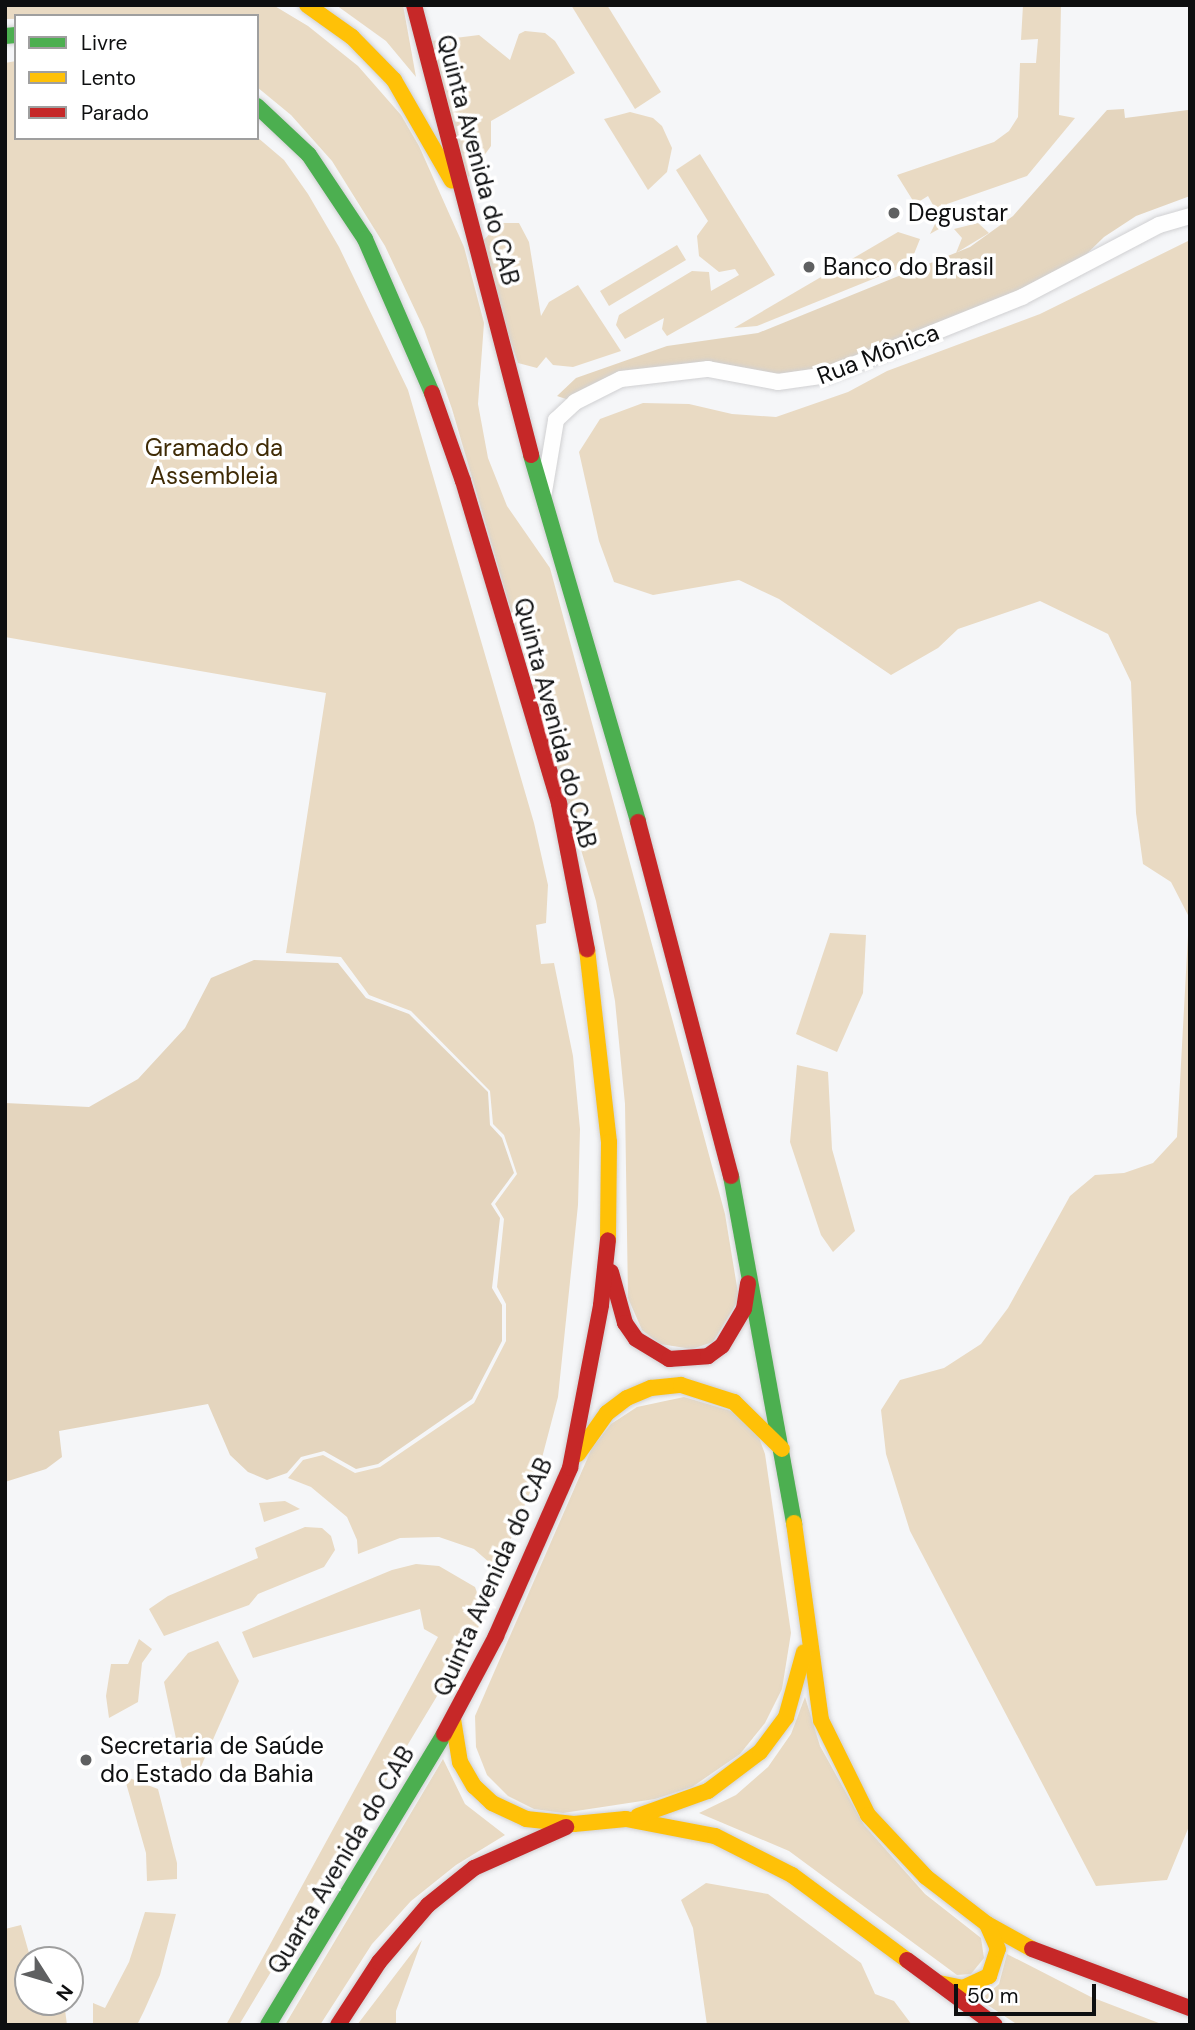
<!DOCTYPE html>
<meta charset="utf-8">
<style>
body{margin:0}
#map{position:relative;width:1195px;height:2030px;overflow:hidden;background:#f5f6f8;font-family:"DM Sans",sans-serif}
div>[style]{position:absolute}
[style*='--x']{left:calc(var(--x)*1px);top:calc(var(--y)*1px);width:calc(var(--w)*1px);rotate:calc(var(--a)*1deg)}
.green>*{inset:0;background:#e9dac3}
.forest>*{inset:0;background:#e4d5be}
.roads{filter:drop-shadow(0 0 2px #d0d0d2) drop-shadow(0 0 2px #d0d0d2)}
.street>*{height:16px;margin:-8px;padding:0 8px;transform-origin:8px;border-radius:8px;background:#fefefe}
.fast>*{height:16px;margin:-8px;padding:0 8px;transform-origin:8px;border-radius:8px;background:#4caf50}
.slow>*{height:16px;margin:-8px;padding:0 8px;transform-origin:8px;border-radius:8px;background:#ffc107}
.jam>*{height:16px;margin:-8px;padding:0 8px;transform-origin:8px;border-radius:8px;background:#c62828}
.dots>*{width:19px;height:19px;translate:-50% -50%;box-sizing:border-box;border:4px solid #fff;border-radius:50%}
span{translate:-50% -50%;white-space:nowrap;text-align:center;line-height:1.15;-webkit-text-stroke:7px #fff;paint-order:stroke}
.street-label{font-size:24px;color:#0e0f10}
.poi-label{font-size:24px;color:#0e0f10}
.left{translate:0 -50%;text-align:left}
.park-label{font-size:24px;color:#3f2b06}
.frame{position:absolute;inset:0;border:7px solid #0e0f10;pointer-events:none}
.legend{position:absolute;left:14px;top:14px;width:245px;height:126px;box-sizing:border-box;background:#fff;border:2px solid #9f9f9f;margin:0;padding:9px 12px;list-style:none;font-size:21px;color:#0e0f10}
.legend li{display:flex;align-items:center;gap:14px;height:35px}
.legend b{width:35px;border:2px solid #9f9f9f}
.north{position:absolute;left:14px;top:1946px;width:70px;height:70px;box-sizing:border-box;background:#fff;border:2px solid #9f9f9f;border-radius:50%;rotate:127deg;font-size:19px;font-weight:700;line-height:28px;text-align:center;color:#0e0f10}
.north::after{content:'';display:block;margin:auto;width:24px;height:32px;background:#5f6061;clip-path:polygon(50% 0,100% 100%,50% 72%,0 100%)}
.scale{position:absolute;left:954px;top:1984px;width:142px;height:32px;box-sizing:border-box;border:4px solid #0e0f10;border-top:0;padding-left:9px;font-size:21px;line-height:24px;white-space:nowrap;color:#0e0f10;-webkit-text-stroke:5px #fff;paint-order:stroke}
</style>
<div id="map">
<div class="green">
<div style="clip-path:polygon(5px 5px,273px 5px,308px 26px,358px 66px,401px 115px,419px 146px,464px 247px,484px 323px,478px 404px,488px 458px,507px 506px,550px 568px,725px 1214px,739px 1299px,713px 1342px,692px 1349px,660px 1344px,642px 1330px,628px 1298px,625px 1104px,615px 1001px,596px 901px,452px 409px,424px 329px,385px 246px,332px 161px,291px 115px,257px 87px,257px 16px,5px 19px)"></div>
<div style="clip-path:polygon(336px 5px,403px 5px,416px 77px,386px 41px)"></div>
<div style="clip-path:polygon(571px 5px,607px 5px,661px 92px,635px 109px)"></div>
<div style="clip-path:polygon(1023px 5px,1061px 5px,1059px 115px,1075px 118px,1027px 176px,947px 204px,946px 225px,930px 234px,936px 222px,933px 205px,928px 196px,915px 204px,897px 175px,994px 142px,1009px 131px,1018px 117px,1020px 63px,1036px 63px,1038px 39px,1021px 40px)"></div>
<div style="clip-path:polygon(525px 31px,545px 33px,555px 41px,575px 73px,491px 121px,491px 146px,468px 178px,423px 42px,479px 35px,510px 60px,519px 34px)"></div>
<div style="clip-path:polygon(16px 61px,16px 138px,257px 137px,284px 160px,308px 194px,339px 247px,408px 390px,534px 823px,548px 885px,546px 923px,536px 925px,541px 964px,554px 963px,573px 1056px,580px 1129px,578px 1205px,558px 1397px,538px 1473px,498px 1570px,474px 1549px,439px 1537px,400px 1538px,358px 1554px,357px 1540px,347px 1517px,311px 1487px,288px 1478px,303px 1460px,323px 1455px,355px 1473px,380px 1467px,474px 1403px,506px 1341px,506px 1304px,497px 1287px,504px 1219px,495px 1204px,517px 1174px,504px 1135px,493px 1124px,490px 1091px,411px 1011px,369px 995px,341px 957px,286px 953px,326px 693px,5px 637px,5px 63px)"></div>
<div style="clip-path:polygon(630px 112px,653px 118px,662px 126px,672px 148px,667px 172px,648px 190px,604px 119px)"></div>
<div style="clip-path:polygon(700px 154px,775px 275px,667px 336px,662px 329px,664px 318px,625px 339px,616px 325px,619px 315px,692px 271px,709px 272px,711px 291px,739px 275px,735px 269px,719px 272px,699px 256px,697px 236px,708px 221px,676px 170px)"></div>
<div style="clip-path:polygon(500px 223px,519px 223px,529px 242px,541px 316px,549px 302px,578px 285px,621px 351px,573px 367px,553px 365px,546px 357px,537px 368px,518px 363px,478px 246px)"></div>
<div style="clip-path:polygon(978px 223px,989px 233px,956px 253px,962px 238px,954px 229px)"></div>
<div style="clip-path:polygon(898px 232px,920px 239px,910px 264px,757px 326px,734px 328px)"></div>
<div style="clip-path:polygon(1190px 240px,1190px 1824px,1167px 1880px,1096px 1886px,910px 1531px,886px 1454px,881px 1410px,900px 1380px,944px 1368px,981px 1344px,1008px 1308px,1070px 1196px,1095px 1175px,1124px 1173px,1153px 1163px,1177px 1137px,1189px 917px,1171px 882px,1143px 864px,1136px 813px,1131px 682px,1108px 634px,1040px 601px,958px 629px,938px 648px,891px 675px,779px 599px,739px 580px,653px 595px,614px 582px,599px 541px,579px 452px,600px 419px,643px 403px,689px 404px,732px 414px,776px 417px,848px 392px,887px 371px,1040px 314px)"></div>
<div style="clip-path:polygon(677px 245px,686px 260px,609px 306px,600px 291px)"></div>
<div style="clip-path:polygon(830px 933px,866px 935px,863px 993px,837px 1052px,796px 1034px)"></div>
<div style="clip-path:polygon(797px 1065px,828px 1072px,832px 1149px,855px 1231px,833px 1252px,821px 1235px,790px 1142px)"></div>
<div style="clip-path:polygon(684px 1397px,731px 1411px,757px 1432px,765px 1454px,791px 1633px,782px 1689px,765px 1723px,740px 1754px,692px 1787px,655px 1799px,563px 1813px,534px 1809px,508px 1796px,487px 1775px,476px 1747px,475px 1716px,592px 1448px,611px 1424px,637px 1407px)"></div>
<div style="clip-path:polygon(285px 1501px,300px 1509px,264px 1522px,259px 1503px)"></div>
<div style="clip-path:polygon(305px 1527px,322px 1528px,331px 1536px,335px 1550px,324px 1567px,258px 1594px,249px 1605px,164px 1636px,149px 1609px,168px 1596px,258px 1558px,255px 1548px)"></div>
<div style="clip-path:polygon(416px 1564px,439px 1566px,475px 1587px,484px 1612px,481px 1623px,239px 2025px,226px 2025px,438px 1637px,424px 1629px,420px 1609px,253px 1658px,242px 1632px,392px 1570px)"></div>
<div style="clip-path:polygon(139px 1639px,152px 1649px,142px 1663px,138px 1702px,109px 1718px,106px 1696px,111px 1664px,128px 1664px)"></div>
<div style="clip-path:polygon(218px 1641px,239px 1681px,195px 1780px,185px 1781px,164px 1682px,188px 1653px)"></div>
<div style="clip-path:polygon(805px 1697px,820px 1746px,864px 1825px,925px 1894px,981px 1938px,984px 1958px,971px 1974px,957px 1975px,789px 1851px,699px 1813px,736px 1795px,768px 1767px,791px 1734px)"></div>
<div style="clip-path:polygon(443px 1759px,465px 1804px,505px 1835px,456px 1865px,411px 1901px,372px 1944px,320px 2025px,285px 2025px)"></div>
<div style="clip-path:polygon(124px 1776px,158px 1789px,177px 1863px,177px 1879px,147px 1881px,146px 1853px)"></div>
<div style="clip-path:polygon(706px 1883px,768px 1894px,861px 1963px,875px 1994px,894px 2001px,912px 2025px,707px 2025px,693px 1928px,681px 1900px)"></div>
<div style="clip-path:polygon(145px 1912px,176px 1914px,160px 1975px,144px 2011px,137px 2025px,93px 2025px,93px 2003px,105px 2008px,129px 1962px)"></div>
<div style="clip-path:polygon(21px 1925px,31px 1960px,28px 2002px,64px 2002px,67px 2025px,5px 2025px,5px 1929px)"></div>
<div style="clip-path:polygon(422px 1940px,396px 2011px,396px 2025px,357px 2025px)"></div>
<div style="clip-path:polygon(1007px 1954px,1091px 1997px,1164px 2025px,1018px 2025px,980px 2000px,999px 1984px)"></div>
</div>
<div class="forest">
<div style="clip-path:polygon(1190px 104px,1190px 196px,1136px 216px,1104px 237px,1061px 279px,802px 382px,708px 369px,648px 373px,575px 402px,557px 396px,576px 378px,667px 346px,758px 333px,970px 247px,1013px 216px,1107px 110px,1124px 109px,1125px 118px,1188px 110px)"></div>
<div style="clip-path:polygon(254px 960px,338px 963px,366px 998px,409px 1014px,488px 1092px,490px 1125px,502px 1138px,514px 1173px,491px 1204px,500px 1218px,492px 1288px,502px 1305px,502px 1341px,472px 1399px,378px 1464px,356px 1469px,324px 1451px,301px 1457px,287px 1473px,267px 1480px,248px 1472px,230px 1455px,208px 1404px,59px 1431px,62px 1457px,46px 1469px,5px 1482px,5px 1103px,89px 1107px,138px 1079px,185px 1028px,211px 978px)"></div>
</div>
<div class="roads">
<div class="street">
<div style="--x:544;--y:492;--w:73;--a:-80.5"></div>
<div style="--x:556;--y:420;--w:26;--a:-43"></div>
<div style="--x:575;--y:402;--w:51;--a:-26.6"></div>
<div style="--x:621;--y:379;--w:88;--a:-6.6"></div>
<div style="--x:708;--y:369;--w:71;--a:10.5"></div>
<div style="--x:778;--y:382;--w:50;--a:-8"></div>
<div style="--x:828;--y:375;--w:209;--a:-21.9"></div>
<div style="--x:1022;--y:297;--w:155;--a:-27.7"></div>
<div style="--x:1159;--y:225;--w:32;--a:-16"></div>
</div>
<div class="fast">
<div style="--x:5;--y:36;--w:11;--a:-5"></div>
<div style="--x:257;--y:106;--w:71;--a:43.3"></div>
<div style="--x:309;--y:155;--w:101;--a:56.3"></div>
<div style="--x:365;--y:239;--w:168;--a:66.5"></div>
<div style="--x:531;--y:455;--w:382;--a:73.7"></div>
<div style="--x:731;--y:1176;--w:353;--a:79.7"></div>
<div style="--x:268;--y:2025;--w:340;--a:-58.8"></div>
</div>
<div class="slow">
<div style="--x:307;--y:5;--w:55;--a:35.4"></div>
<div style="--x:352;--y:37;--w:60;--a:45.7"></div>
<div style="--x:394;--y:80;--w:116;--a:60.1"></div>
<div style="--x:587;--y:949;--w:194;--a:83.5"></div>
<div style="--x:609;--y:1142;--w:98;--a:90.6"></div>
<div style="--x:578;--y:1454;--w:50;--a:-54.7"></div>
<div style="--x:607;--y:1413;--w:25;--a:-37"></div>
<div style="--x:627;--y:1398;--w:26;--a:-23"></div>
<div style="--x:651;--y:1388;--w:30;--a:-6"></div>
<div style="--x:681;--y:1385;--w:56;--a:17.8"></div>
<div style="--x:734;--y:1402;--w:67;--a:44.4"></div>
<div style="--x:794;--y:1523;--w:199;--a:82.2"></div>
<div style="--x:821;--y:1720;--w:106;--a:63.7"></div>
<div style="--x:868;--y:1815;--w:85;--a:46.9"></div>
<div style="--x:926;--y:1877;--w:77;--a:37.6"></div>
<div style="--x:987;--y:1924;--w:51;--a:29.1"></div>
<div style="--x:453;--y:1719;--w:44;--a:80.8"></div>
<div style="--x:460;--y:1762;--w:28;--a:60"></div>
<div style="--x:474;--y:1786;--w:25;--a:43"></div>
<div style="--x:492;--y:1803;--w:38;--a:25"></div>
<div style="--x:526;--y:1819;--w:48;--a:5.9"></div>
<div style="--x:574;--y:1824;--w:52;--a:-5.5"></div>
<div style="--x:626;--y:1819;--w:91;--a:10.8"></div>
<div style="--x:715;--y:1836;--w:86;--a:26.9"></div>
<div style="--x:792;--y:1875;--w:143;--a:36.5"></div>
<div style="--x:638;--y:1816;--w:74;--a:-19.7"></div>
<div style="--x:708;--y:1791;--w:65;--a:-36.9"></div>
<div style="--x:760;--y:1752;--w:44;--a:-53.4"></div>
<div style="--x:786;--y:1717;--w:67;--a:-74.5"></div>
<div style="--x:939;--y:1983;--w:25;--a:12"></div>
<div style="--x:963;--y:1988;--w:29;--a:-25"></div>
<div style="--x:989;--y:1976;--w:28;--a:-72"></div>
<div style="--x:998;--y:1949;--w:27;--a:-114"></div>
</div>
<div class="jam">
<div style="--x:414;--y:5;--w:465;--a:75.4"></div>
<div style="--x:432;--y:393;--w:93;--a:70.6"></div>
<div style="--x:463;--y:481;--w:337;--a:73.4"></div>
<div style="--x:559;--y:804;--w:148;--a:79.1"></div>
<div style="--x:638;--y:822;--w:366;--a:75.3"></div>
<div style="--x:611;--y:1272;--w:53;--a:74.6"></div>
<div style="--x:625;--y:1323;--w:19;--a:55"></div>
<div style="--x:636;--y:1339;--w:39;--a:31"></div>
<div style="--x:669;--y:1359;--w:39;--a:-4"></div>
<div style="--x:708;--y:1356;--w:17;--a:-36"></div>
<div style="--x:722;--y:1346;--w:43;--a:-59.3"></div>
<div style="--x:744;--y:1309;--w:26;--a:-81"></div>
<div style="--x:444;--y:1734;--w:111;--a:-62"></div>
<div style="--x:496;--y:1636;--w:184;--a:-66.2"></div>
<div style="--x:570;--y:1468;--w:166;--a:-79.2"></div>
<div style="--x:601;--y:1305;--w:65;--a:-83.9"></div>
<div style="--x:1032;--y:1949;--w:169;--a:20.5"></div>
<div style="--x:907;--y:1960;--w:109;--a:36.5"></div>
<div style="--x:338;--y:2025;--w:75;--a:-56.9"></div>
<div style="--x:379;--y:1962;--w:75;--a:-49.3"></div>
<div style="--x:428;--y:1905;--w:59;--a:-38.8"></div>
<div style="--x:474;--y:1868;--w:101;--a:-24"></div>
</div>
</div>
<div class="dots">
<div style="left:894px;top:213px;background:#5f6061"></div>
<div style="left:809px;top:267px;background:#5f6061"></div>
<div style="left:86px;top:1760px;background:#5f6061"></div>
</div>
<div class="street-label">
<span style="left:478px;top:160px;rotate:75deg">Quinta Avenida do CAB</span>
<span style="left:878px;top:354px;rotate:-21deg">Rua Mônica</span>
<span style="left:555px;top:723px;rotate:75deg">Quinta Avenida do CAB</span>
<span style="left:493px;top:1577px;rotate:-66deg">Quinta Avenida do CAB</span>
<span style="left:341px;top:1860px;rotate:-59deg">Quarta Avenida do CAB</span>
</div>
<div class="poi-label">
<span class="left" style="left:908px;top:213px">Degustar</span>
<span class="left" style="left:823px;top:267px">Banco do Brasil</span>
<span class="left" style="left:100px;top:1760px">Secretaria de Saúde<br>do Estado da Bahia</span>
</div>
<div class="park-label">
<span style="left:214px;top:462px">Gramado da<br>Assembleia</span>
</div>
<div class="frame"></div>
<ul class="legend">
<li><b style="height:9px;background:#4caf50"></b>Livre</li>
<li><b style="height:9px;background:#ffc107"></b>Lento</li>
<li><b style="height:9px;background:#c62828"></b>Parado</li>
</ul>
<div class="north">N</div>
<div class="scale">50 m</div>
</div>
